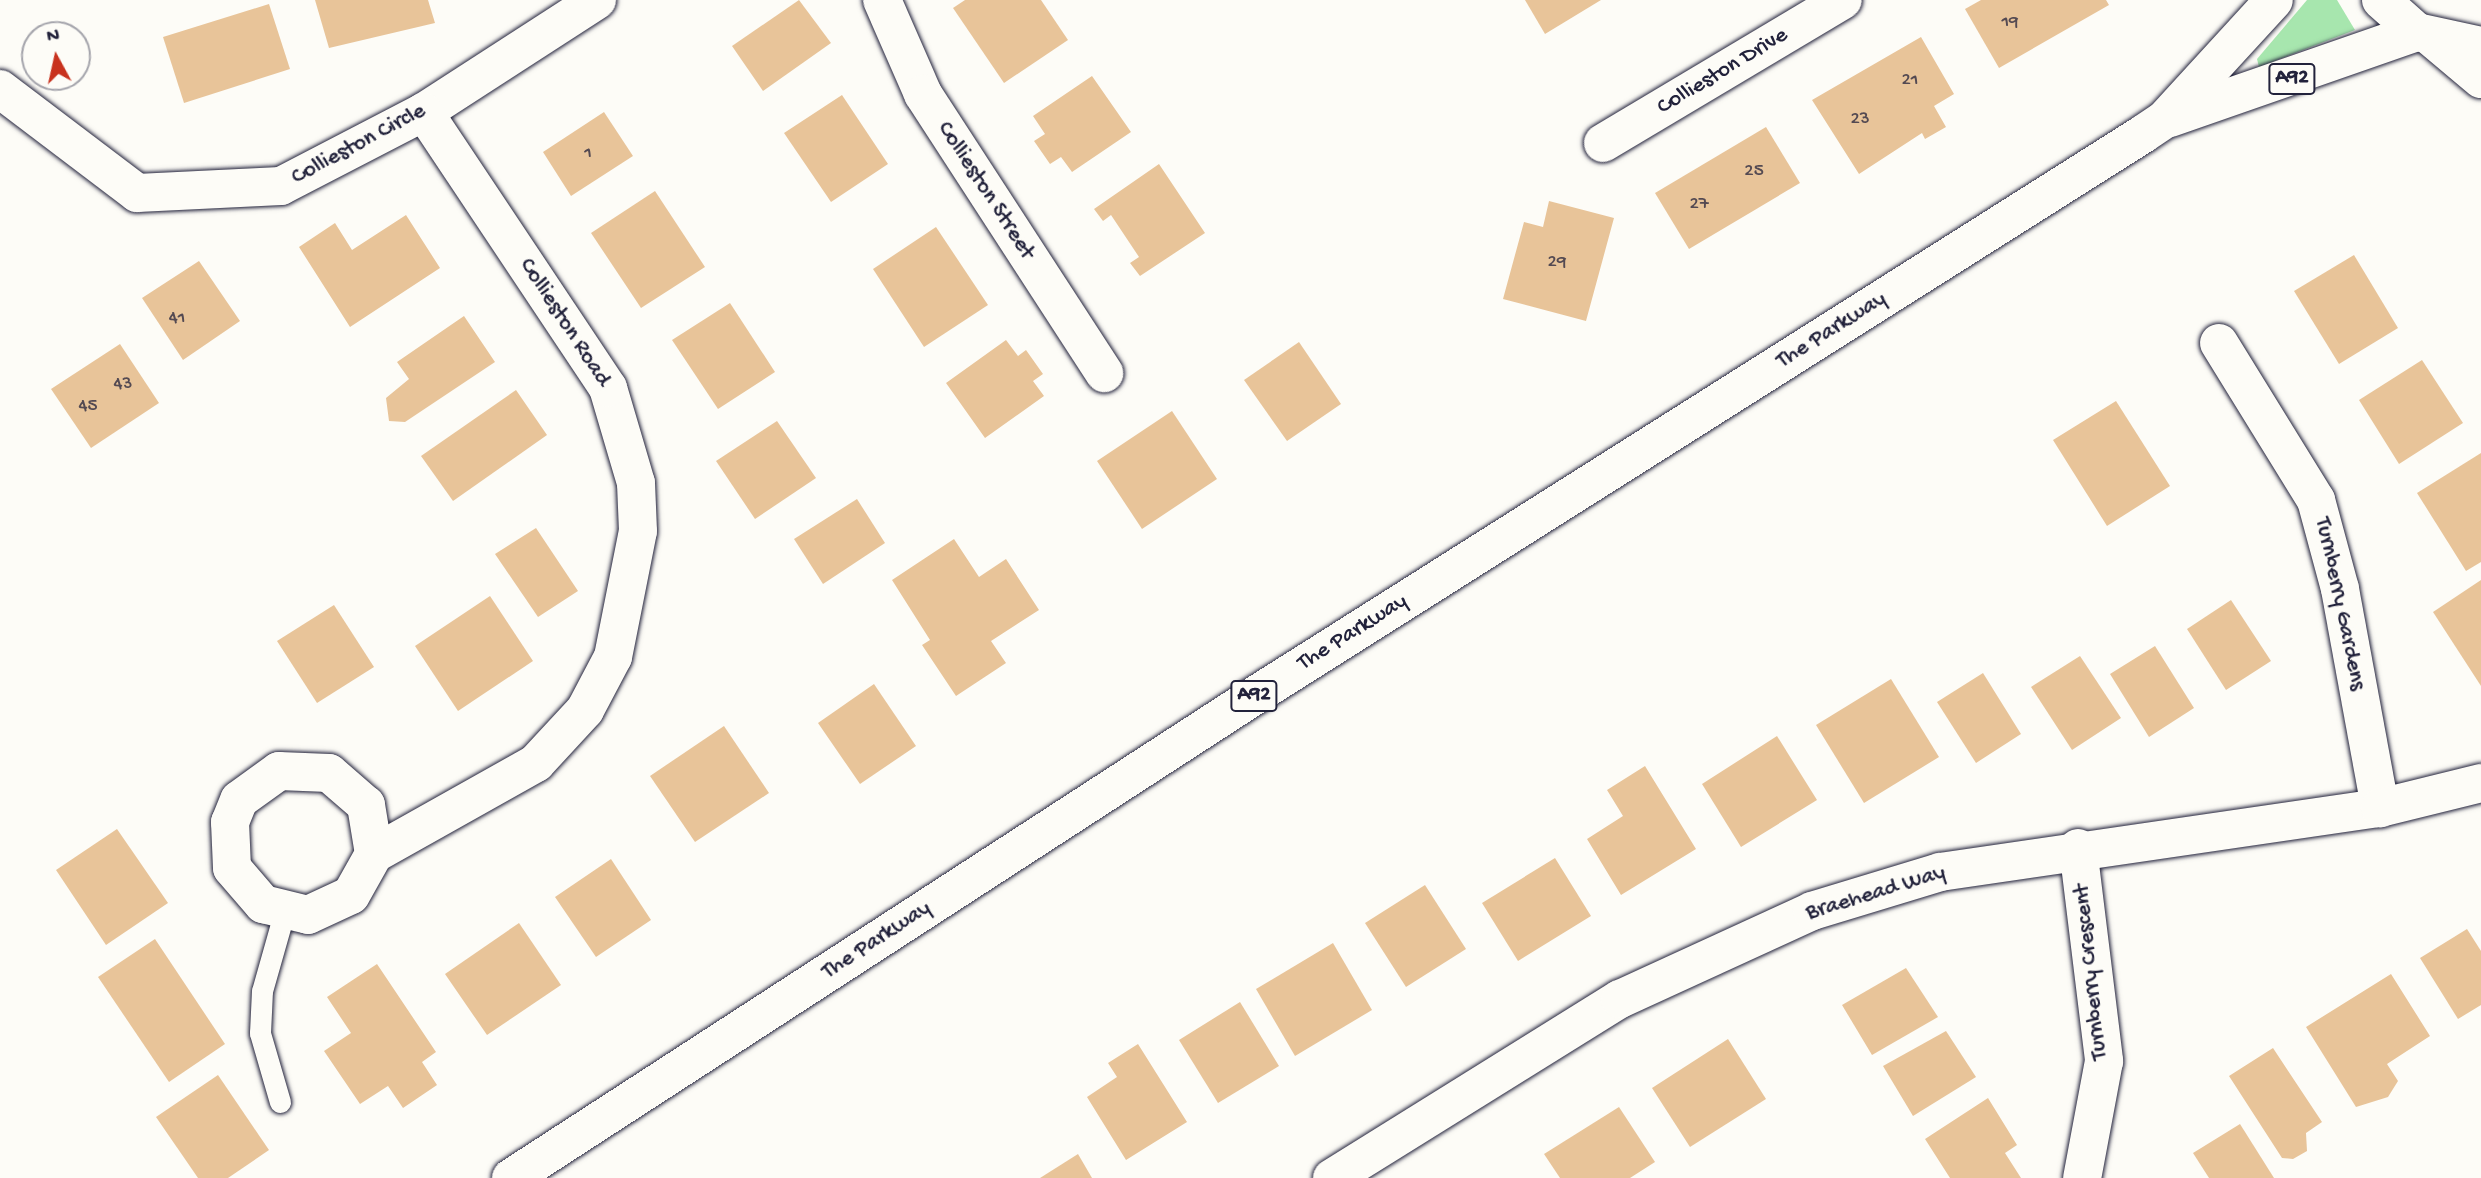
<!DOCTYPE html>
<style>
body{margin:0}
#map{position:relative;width:2481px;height:1178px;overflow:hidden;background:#fdfcf7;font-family:"Gochi Hand",sans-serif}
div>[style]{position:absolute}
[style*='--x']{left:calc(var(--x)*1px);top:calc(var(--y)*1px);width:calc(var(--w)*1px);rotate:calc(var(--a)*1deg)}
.green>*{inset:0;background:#a7e6ae}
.building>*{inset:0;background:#e8c499}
.roads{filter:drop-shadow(0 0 2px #22223b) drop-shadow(0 0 2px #22223b)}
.service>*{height:21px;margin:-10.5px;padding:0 10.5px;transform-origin:10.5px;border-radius:10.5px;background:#fdfcf7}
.minor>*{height:38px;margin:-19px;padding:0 19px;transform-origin:19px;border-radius:19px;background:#fdfcf7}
.secondary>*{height:38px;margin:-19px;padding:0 19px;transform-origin:19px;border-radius:19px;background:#fdfcf7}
.primary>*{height:38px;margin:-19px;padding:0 19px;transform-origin:19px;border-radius:19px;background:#fdfcf7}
span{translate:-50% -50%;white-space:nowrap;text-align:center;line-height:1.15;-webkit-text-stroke:7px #fdfcf7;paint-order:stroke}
.number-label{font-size:19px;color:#544a52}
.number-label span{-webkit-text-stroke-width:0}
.shield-label span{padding:2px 5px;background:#fdfcf7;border:2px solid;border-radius:5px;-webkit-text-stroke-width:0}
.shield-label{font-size:21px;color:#22223b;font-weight:700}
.street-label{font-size:23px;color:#22223b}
.north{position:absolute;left:21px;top:21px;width:70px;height:70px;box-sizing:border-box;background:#fdfcf7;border:2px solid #a5a5ac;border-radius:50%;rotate:352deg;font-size:19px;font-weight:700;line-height:28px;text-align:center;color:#22223b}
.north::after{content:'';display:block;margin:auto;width:24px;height:32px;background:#c8321e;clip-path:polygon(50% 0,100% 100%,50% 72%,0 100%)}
</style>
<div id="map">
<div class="green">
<div style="clip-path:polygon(2307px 0,2337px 0,2355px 30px,2259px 67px,2257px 59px)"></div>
</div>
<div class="building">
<div style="clip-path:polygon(315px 0,428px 0,435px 23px,329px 48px)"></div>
<div style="clip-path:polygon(799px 0,831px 43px,763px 91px,732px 46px)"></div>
<div style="clip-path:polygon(965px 0,1041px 0,1068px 40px,1004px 83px,953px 8px)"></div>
<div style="clip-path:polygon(1525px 0,1601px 0,1545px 34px)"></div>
<div style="clip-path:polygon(1981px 0,2106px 0,2109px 5px,1999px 68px,1965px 9px)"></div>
<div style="clip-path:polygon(269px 4px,290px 69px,184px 103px,163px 37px)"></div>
<div style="clip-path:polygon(1921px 37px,1954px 94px,1934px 106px,1946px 127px,1925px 139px,1922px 133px,1859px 174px,1812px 100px)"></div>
<div style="clip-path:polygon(1092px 76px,1131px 132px,1072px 172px,1061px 157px,1050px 164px,1034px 141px,1045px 134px,1033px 116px)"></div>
<div style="clip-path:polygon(842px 95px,888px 164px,831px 202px,784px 133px)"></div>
<div style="clip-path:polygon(604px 112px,633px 156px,571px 196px,543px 152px)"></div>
<div style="clip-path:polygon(1766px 127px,1800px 183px,1689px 249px,1655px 193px)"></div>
<div style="clip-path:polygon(1159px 164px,1205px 233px,1140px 276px,1130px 263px,1139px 257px,1111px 215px,1103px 221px,1094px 209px)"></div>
<div style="clip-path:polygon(655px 191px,705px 267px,641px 308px,591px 233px)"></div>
<div style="clip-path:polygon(1549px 201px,1614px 218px,1586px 321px,1503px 299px,1524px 222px,1543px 227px)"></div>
<div style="clip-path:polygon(406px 215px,440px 268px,350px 327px,299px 247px,335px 223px,352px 250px)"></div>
<div style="clip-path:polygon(936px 227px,988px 305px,924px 347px,873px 269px)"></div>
<div style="clip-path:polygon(2354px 255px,2398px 328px,2339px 364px,2294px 291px)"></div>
<div style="clip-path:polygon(199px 261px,240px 321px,183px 360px,142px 298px)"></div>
<div style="clip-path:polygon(730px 303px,775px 372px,718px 409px,672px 340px)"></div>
<div style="clip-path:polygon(464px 316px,495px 362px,405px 422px,389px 421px,386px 398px,409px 379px,397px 362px)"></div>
<div style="clip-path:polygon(1006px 340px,1018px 356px,1026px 350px,1043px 374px,1033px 381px,1044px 396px,985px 438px,946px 383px)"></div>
<div style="clip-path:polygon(1299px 342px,1341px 404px,1287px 441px,1244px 380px)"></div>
<div style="clip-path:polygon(120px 344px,159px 403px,91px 448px,51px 389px)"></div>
<div style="clip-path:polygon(2422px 360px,2463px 423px,2399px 464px,2359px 400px)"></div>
<div style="clip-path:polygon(516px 390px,547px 435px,453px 501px,421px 456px)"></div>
<div style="clip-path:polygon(2116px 401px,2170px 486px,2107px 526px,2053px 440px)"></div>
<div style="clip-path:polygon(1172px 411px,1217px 479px,1142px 529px,1097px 461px)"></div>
<div style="clip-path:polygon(777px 421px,816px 478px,755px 519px,716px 461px)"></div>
<div style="clip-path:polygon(2481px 453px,2481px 562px,2466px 571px,2417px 493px)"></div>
<div style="clip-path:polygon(857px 499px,885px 543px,823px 584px,794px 539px)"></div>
<div style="clip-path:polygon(536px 528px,578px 591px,538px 617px,495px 554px)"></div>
<div style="clip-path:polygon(954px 539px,979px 577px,1006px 559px,1039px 610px,991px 641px,1006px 663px,956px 696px,922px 645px,930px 640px,892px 580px)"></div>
<div style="clip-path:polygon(2481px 580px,2481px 686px,2433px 612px)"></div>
<div style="clip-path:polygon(490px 596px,533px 661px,458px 711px,415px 646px)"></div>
<div style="clip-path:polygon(2231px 600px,2271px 661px,2226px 690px,2187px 629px)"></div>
<div style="clip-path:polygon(334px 605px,374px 667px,317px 703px,277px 641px)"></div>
<div style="clip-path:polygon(2155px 646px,2194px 708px,2149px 737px,2110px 674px)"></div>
<div style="clip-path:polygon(2080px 656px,2121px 718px,2072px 750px,2031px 687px)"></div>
<div style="clip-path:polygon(1983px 673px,2021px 734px,1976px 763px,1937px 702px)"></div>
<div style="clip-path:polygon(1891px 679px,1939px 757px,1864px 803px,1816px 725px)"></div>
<div style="clip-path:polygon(874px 684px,916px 746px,860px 784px,818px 723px)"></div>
<div style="clip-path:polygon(724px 726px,769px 793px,695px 842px,650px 776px)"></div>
<div style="clip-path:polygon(1777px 736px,1817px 800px,1741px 847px,1702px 784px)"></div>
<div style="clip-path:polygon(1645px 766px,1696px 849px,1621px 895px,1587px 839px,1623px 816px,1607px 790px)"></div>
<div style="clip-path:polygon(117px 829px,168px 903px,106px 945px,56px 870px)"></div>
<div style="clip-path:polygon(1555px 858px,1591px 916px,1518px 961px,1482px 903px)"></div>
<div style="clip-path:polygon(611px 859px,651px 920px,596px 957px,555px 897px)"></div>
<div style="clip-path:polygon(1425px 885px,1466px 949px,1406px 987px,1365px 923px)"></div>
<div style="clip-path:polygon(519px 923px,561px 985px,487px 1035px,445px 974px)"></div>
<div style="clip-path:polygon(2467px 929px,2481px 951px,2481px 1005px,2458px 1019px,2420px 958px)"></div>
<div style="clip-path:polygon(155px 939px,225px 1044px,169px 1082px,98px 977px)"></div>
<div style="clip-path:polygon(1333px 943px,1372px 1010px,1295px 1056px,1256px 989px)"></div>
<div style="clip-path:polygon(377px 964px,436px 1052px,422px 1062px,437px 1085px,403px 1108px,388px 1086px,360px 1104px,324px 1051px,351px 1033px,327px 997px)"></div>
<div style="clip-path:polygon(1906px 968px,1938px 1017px,1872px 1055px,1842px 1005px)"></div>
<div style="clip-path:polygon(2391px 974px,2430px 1036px,2387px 1064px,2398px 1081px,2388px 1097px,2356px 1107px,2306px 1027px)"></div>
<div style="clip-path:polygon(1240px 1002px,1279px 1066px,1218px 1103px,1179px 1040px)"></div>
<div style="clip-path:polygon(1946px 1031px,1976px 1077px,1913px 1116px,1883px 1066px)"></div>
<div style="clip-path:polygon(1728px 1039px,1766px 1099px,1690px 1147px,1652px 1088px)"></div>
<div style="clip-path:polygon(1138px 1044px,1187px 1122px,1126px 1160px,1087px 1097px,1117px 1077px,1108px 1063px)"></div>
<div style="clip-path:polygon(2273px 1048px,2322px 1122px,2306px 1133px,2307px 1151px,2293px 1159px,2282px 1158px,2229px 1076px)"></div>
<div style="clip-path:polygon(218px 1075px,269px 1150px,228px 1178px,198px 1178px,156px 1117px)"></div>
<div style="clip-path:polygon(1988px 1098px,2017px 1145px,2005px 1153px,2021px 1178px,1950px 1178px,1925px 1139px)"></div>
<div style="clip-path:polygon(1619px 1107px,1655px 1162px,1630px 1178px,1560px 1178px,1544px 1154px)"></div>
<div style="clip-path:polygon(2240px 1124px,2274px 1178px,2209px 1178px,2193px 1153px)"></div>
<div style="clip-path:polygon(1078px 1154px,1092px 1178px,1040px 1178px)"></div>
</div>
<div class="roads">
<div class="service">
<div style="--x:280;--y:1102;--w:72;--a:-106.2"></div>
<div style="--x:260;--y:1033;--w:42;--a:-87.3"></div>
<div style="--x:262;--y:991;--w:81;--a:-74.2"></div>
</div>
<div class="minor">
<div style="--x:882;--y:0;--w:103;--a:66.4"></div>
<div style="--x:923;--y:94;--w:333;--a:57"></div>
<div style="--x:0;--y:89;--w:172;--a:37.2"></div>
<div style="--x:137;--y:193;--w:144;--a:-2.8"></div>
<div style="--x:281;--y:186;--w:161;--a:-27.4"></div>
<div style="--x:424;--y:112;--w:206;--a:-32.9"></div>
<div style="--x:1603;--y:143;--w:279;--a:-30.8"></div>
<div style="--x:2219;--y:343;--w:185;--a:58.3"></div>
<div style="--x:2316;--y:500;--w:92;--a:74.9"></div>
<div style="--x:2340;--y:589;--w:223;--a:79.6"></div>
<div style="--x:2078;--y:848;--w:215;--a:83"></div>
<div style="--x:2104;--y:1061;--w:119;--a:100.6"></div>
<div style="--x:374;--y:854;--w:50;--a:-99.3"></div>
<div style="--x:366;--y:805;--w:49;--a:-139.1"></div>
<div style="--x:329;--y:773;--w:50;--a:-177.7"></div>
<div style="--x:279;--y:771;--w:49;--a:144.1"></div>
<div style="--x:239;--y:800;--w:24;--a:112"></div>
<div style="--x:230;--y:822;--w:46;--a:87.5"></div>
<div style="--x:232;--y:868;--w:48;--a:49.3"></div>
<div style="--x:263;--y:904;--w:46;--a:13.7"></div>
<div style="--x:308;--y:915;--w:47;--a:-24.9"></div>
<div style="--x:351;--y:895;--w:47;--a:-60.7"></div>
<div style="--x:374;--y:854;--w:186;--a:-29.3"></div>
<div style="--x:536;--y:763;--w:72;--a:-47.2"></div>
<div style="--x:585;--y:710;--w:60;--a:-62.2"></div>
<div style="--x:613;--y:657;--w:128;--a:-78.8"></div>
<div style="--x:638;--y:531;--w:48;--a:-92.4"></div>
<div style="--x:636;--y:483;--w:99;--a:-106.4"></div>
<div style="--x:608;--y:388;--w:332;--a:-123.7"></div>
<div style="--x:1332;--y:1178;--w:339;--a:-31.9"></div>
<div style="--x:1620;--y:999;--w:211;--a:-24.6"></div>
<div style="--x:1812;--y:911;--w:134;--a:-16.9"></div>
<div style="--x:1940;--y:872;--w:445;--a:-8.3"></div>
<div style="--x:2380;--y:808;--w:104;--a:-13.9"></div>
</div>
<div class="secondary">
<div style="--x:2432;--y:38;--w:64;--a:39.9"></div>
</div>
<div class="primary">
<div style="--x:2381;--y:0;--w:48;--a:41.6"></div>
<div style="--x:2417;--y:32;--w:66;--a:12.3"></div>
<div style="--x:2170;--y:118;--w:262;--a:-19.2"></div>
<div style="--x:511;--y:1178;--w:882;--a:-32.97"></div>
<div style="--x:1251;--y:698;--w:1055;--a:-32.3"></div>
<div style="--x:2143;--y:134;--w:27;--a:-34"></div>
<div style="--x:2165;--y:119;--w:161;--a:-47.5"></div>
</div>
</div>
<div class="number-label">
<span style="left:2010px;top:23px">19</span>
<span style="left:1910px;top:81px">21</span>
<span style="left:1860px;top:120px">23</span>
<span style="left:588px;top:154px">1</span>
<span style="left:1754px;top:172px">25</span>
<span style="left:1699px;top:205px">27</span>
<span style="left:1557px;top:263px">29</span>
<span style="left:177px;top:319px">41</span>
<span style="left:123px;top:385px">43</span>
<span style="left:88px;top:407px">45</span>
</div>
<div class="shield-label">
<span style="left:2292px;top:79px">A92</span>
<span style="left:1254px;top:696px">A92</span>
</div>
<div class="street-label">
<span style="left:1723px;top:72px;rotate:-31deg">Collieston Drive</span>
<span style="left:359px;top:145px;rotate:-28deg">Collieston Circle</span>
<span style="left:985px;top:191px;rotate:57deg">Collieston Street</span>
<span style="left:564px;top:323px;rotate:57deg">Collieston Road</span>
<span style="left:1832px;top:331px;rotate:-32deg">The Parkway</span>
<span style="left:2339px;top:604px;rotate:78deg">Turnberry Gardens</span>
<span style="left:1353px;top:633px;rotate:-32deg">The Parkway</span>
<span style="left:1876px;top:894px;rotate:-17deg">Braehead Way</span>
<span style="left:877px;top:941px;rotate:-33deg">The Parkway</span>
<span style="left:2092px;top:972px;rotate:-96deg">Turnberry Crescent</span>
</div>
<div class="north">N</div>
</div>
